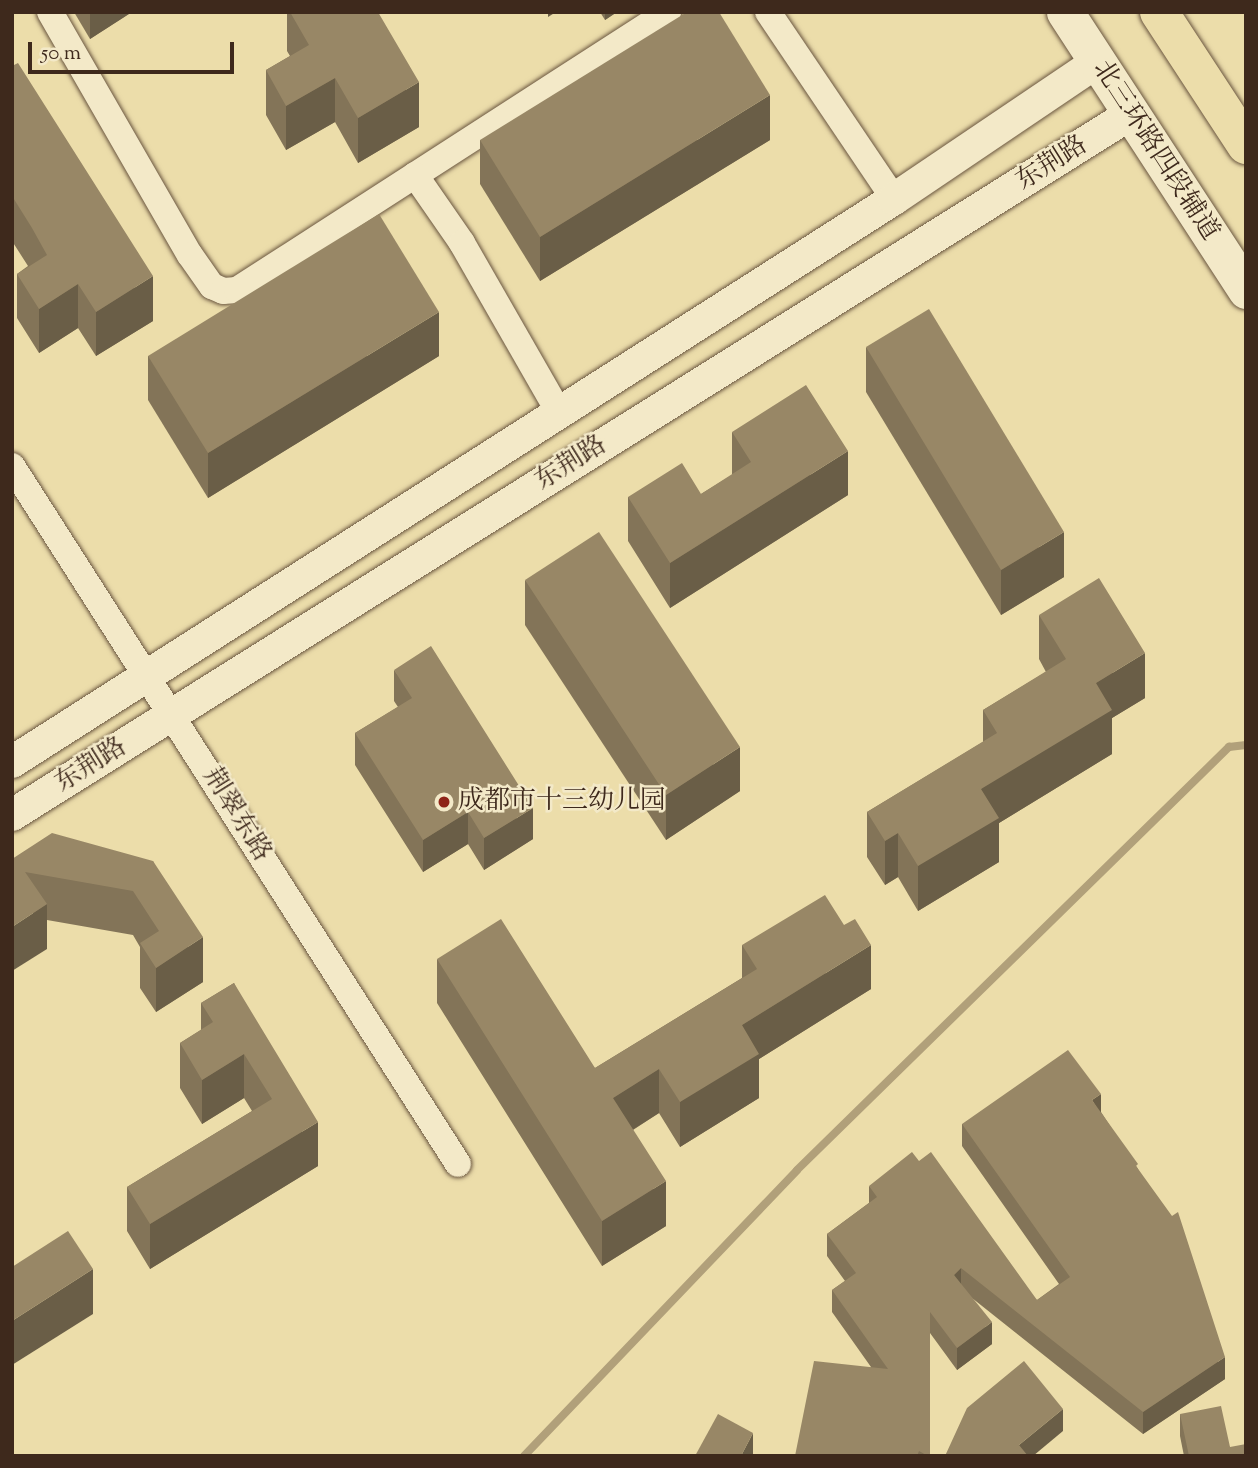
<!DOCTYPE html>
<meta charset="utf-8">
<style>
body{margin:0}
#map{position:relative;width:1258px;height:1468px;overflow:hidden;background:#ecddaa;font-family:"Sorts Mill Goudy","Noto Serif SC",serif}
div>[style]{position:absolute}
[style*='--x']{left:calc(var(--x)*1px);top:calc(var(--y)*1px);width:calc(var(--w)*1px);rotate:calc(var(--a)*1deg)}
.stream>*{height:8px;margin:-4px;padding:0 4px;transform-origin:4px;border-radius:4px;background:#b1a07a}
.roads{filter:drop-shadow(0 0 2px #6a5640) drop-shadow(0 0 2px #6a5640)}
.minor>*{height:26px;margin:-13px;padding:0 13px;transform-origin:13px;border-radius:13px;background:#f3e9c8}
.tertiary>*{height:32px;margin:-16px;padding:0 16px;transform-origin:16px;border-radius:16px;background:#f3e9c8}
.secondary>*{height:37px;margin:-18.5px;padding:0 18.5px;transform-origin:18.5px;border-radius:18.5px;background:#f3e9c8}
.trunk>*{height:38px;margin:-19px;padding:0 19px;transform-origin:19px;border-radius:19px;background:#ecddaa}
.wall>*{inset:0;background:#837458}
.shaded-wall>*{inset:0;background:#6a5e47}
.building>*{inset:0;background:#988766}
.dots>*{width:19px;height:19px;translate:-50% -50%;box-sizing:border-box;border:4px solid #f3e9c8;border-radius:50%}
span{translate:-50% -50%;white-space:nowrap;text-align:center;line-height:1.15;-webkit-text-stroke:5px #f3e9c8;paint-order:stroke}
.street-label{font-size:26px;color:#3e291c}
.poi-label{font-size:26px;color:#3e291c}
.left{translate:0 -50%;text-align:left}
.frame{position:absolute;inset:0;border:14px solid #3e291c;pointer-events:none}
.scale{position:absolute;left:28px;top:42px;width:206px;height:32px;box-sizing:border-box;border:4px solid #3e291c;border-top:0;padding-left:9px;font-size:21px;line-height:24px;white-space:nowrap;color:#3e291c;-webkit-text-stroke:5px #f3e9c8;paint-order:stroke}
</style>
<div id="map">
<div class="stream">
<div style="--x:524;--y:1456;--w:395;--a:-46.3"></div>
<div style="--x:797;--y:1170;--w:605;--a:-44.4"></div>
<div style="--x:1229;--y:747;--w:17;--a:-7"></div>
</div>
<div class="roads">
<div class="minor">
<div style="--x:50;--y:12;--w:280;--a:60.1"></div>
<div style="--x:190;--y:255;--w:38;--a:55"></div>
<div style="--x:212;--y:286;--w:12;--a:24"></div>
<div style="--x:223;--y:291;--w:14;--a:-4"></div>
<div style="--x:237;--y:290;--w:513;--a:-32.82"></div>
<div style="--x:768;--y:12;--w:225;--a:56"></div>
<div style="--x:415;--y:175;--w:83;--a:55.3"></div>
<div style="--x:462;--y:243;--w:197;--a:60.2"></div>
<div style="--x:12;--y:466;--w:828;--a:57.42"></div>
</div>
<div class="tertiary">
<div style="--x:12;--y:762;--w:1046;--a:-32.55"></div>
<div style="--x:894;--y:199;--w:245;--a:-34"></div>
<div style="--x:12;--y:815;--w:1320;--a:-32.07"></div>
</div>
<div class="secondary">
<div style="--x:1065;--y:12;--w:332;--a:56.9"></div>
</div>
<div class="trunk">
<div style="--x:1159;--y:12;--w:159;--a:56.8"></div>
</div>
</div>
<div class="wall">
<div style="clip-path:polygon(74px 12px,132px 12px,90px 39px)"></div>
<div style="clip-path:polygon(287px 12px,378px 12px,419px 127px,358px 163px,335px 122px,286px 150px,266px 115px,266px 70px,290px 56px,287px 51px)"></div>
<div style="clip-path:polygon(600px 12px,617px 12px,605px 20px)"></div>
<div style="clip-path:polygon(12px 66px,153px 321px,96px 356px,78px 328px,39px 353px,17px 318px,17px 274px,28px 266px,12px 241px)"></div>
<div style="clip-path:polygon(480px 140px,770px 140px,540px 281px,480px 184px)"></div>
<div style="clip-path:polygon(866px 347px,1064px 577px,1001px 615px,866px 392px)"></div>
<div style="clip-path:polygon(148px 356px,439px 356px,208px 498px,148px 400px)"></div>
<div style="clip-path:polygon(732px 432px,848px 495px,670px 608px,628px 541px,628px 497px,701px 494px,732px 475px)"></div>
<div style="clip-path:polygon(525px 580px,740px 791px,666px 840px,525px 625px)"></div>
<div style="clip-path:polygon(1039px 615px,1145px 698px,1112px 718px,1112px 754px,999px 823px,999px 862px,918px 911px,898px 877px,885px 885px,867px 857px,867px 812px,983px 742px,983px 710px,1046px 672px,1039px 659px)"></div>
<div style="clip-path:polygon(394px 670px,533px 839px,484px 870px,468px 844px,423px 872px,355px 765px,355px 733px,398px 707px,394px 701px)"></div>
<div style="clip-path:polygon(12px 859px,153px 861px,203px 982px,156px 1012px,140px 988px,140px 947px,133px 935px,47px 920px,47px 949px)"></div>
<div style="clip-path:polygon(742px 945px,871px 989px,759px 1059px,759px 1098px,680px 1147px,659px 1113px,633px 1130px,666px 1226px,602px 1266px,437px 1003px,437px 959px,595px 1068px,742px 978px)"></div>
<div style="clip-path:polygon(234px 983px,318px 1166px,150px 1269px,127px 1231px,127px 1187px,252px 1111px,244px 1098px,202px 1124px,180px 1088px,180px 1043px,201px 1030px,201px 1003px)"></div>
<div style="clip-path:polygon(1101px 1112px,1138px 1169px,1225px 1379px,1143px 1434px,972px 1298px,992px 1344px,957px 1370px,930px 1333px,930px 1456px,795px 1456px,871px 1367px,832px 1312px,832px 1290px,845px 1281px,827px 1256px,827px 1234px,869px 1203px,869px 1186px,1037px 1300px,1059px 1284px,962px 1146px,962px 1124px)"></div>
<div style="clip-path:polygon(1180px 1414px,1230px 1447px,1246px 1456px,1184px 1456px,1180px 1436px)"></div>
</div>
<div class="shaded-wall">
<div style="clip-path:polygon(90px 12px,132px 12px,90px 39px)"></div>
<div style="clip-path:polygon(548px 12px,556px 12px,548px 17px)"></div>
<div style="clip-path:polygon(605px 12px,617px 12px,605px 20px)"></div>
<div style="clip-path:polygon(335px 78px,335px 122px,286px 150px,286px 106px)"></div>
<div style="clip-path:polygon(419px 82px,419px 127px,358px 163px,358px 118px)"></div>
<div style="clip-path:polygon(770px 95px,770px 140px,540px 281px,540px 237px)"></div>
<div style="clip-path:polygon(153px 276px,153px 321px,96px 356px,96px 312px)"></div>
<div style="clip-path:polygon(78px 284px,78px 328px,39px 353px,39px 309px)"></div>
<div style="clip-path:polygon(439px 312px,439px 356px,208px 498px,208px 453px)"></div>
<div style="clip-path:polygon(848px 451px,848px 495px,670px 608px,670px 563px)"></div>
<div style="clip-path:polygon(1064px 532px,1064px 577px,1001px 615px,1001px 570px)"></div>
<div style="clip-path:polygon(1145px 653px,1145px 698px,1112px 718px,1112px 754px,999px 823px,999px 862px,918px 911px,918px 866px,981px 789px,1096px 683px)"></div>
<div style="clip-path:polygon(740px 747px,740px 791px,666px 840px,666px 795px)"></div>
<div style="clip-path:polygon(533px 808px,533px 839px,484px 870px,484px 838px)"></div>
<div style="clip-path:polygon(468px 812px,468px 844px,423px 872px,423px 840px)"></div>
<div style="clip-path:polygon(898px 833px,898px 877px,885px 885px,885px 841px)"></div>
<div style="clip-path:polygon(47px 904px,47px 949px,12px 971px,12px 927px)"></div>
<div style="clip-path:polygon(203px 937px,203px 982px,156px 1012px,156px 968px)"></div>
<div style="clip-path:polygon(871px 945px,871px 989px,759px 1059px,759px 1098px,680px 1147px,680px 1102px,742px 1025px)"></div>
<div style="clip-path:polygon(244px 1054px,244px 1098px,202px 1124px,202px 1080px)"></div>
<div style="clip-path:polygon(659px 1069px,659px 1113px,613px 1142px,613px 1098px)"></div>
<div style="clip-path:polygon(1101px 1094px,1101px 1115px,1092px 1100px)"></div>
<div style="clip-path:polygon(318px 1122px,318px 1166px,150px 1269px,150px 1224px)"></div>
<div style="clip-path:polygon(666px 1181px,666px 1226px,602px 1266px,602px 1221px)"></div>
<div style="clip-path:polygon(961px 1268px,961px 1289px,954px 1275px)"></div>
<div style="clip-path:polygon(93px 1269px,93px 1314px,12px 1365px,12px 1321px)"></div>
<div style="clip-path:polygon(992px 1322px,992px 1344px,957px 1370px,957px 1348px)"></div>
<div style="clip-path:polygon(1225px 1357px,1225px 1379px,1143px 1434px,1143px 1412px)"></div>
<div style="clip-path:polygon(1063px 1409px,1063px 1431px,1033px 1456px,1019px 1456px,1019px 1445px)"></div>
<div style="clip-path:polygon(753px 1433px,753px 1456px,741px 1456px)"></div>
</div>
<div class="building">
<div style="clip-path:polygon(290px 12px,378px 12px,419px 82px,358px 118px,335px 78px,286px 106px,266px 70px,309px 45px)"></div>
<div style="clip-path:polygon(687px 12px,719px 12px,770px 95px,540px 237px,480px 140px)"></div>
<div style="clip-path:polygon(18px 63px,153px 276px,96px 312px,78px 284px,39px 309px,17px 274px,47px 255px,32px 228px,12px 196px,12px 66px)"></div>
<div style="clip-path:polygon(379px 214px,439px 312px,208px 453px,148px 356px)"></div>
<div style="clip-path:polygon(929px 309px,1064px 532px,1001px 570px,866px 347px)"></div>
<div style="clip-path:polygon(806px 385px,848px 451px,670px 563px,628px 497px,682px 463px,701px 494px,751px 462px,732px 432px)"></div>
<div style="clip-path:polygon(599px 532px,740px 747px,666px 795px,525px 580px)"></div>
<div style="clip-path:polygon(1099px 578px,1145px 653px,1096px 683px,1112px 710px,981px 789px,999px 818px,918px 866px,898px 833px,885px 841px,867px 812px,997px 733px,983px 710px,1066px 659px,1039px 615px)"></div>
<div style="clip-path:polygon(431px 646px,533px 808px,484px 838px,468px 812px,423px 840px,355px 733px,412px 698px,394px 670px)"></div>
<div style="clip-path:polygon(52px 833px,153px 861px,203px 937px,156px 968px,140px 943px,159px 931px,133px 891px,25px 872px,47px 904px,12px 927px,12px 859px)"></div>
<div style="clip-path:polygon(825px 895px,844px 925px,855px 919px,871px 945px,742px 1025px,759px 1054px,680px 1102px,659px 1069px,613px 1098px,666px 1181px,602px 1221px,437px 959px,501px 919px,595px 1068px,757px 969px,742px 945px)"></div>
<div style="clip-path:polygon(234px 983px,318px 1122px,150px 1224px,127px 1187px,272px 1099px,244px 1054px,202px 1080px,180px 1043px,213px 1022px,201px 1003px)"></div>
<div style="clip-path:polygon(1068px 1050px,1101px 1094px,1092px 1100px,1138px 1164px,1136px 1166px,1172px 1216px,1178px 1212px,1225px 1357px,1143px 1412px,961px 1268px,954px 1275px,992px 1322px,957px 1348px,930px 1312px,930px 1456px,928px 1456px,919px 1451px,917px 1456px,795px 1456px,814px 1361px,888px 1369px,832px 1290px,856px 1273px,827px 1234px,877px 1197px,869px 1186px,912px 1152px,919px 1161px,931px 1152px,1037px 1300px,1070px 1277px,962px 1124px)"></div>
<div style="clip-path:polygon(68px 1231px,93px 1269px,12px 1321px,12px 1267px)"></div>
<div style="clip-path:polygon(1024px 1361px,1063px 1409px,1019px 1445px,1028px 1456px,945px 1456px,967px 1408px)"></div>
<div style="clip-path:polygon(1221px 1406px,1230px 1447px,1246px 1444px,1246px 1456px,1189px 1456px,1180px 1414px)"></div>
<div style="clip-path:polygon(718px 1414px,753px 1433px,741px 1456px,695px 1456px)"></div>
</div>
<div class="dots">
<div style="left:444px;top:802px;background:#8f2418"></div>
</div>
<div class="street-label">
<span style="left:1155px;top:151px;rotate:57deg">北三环路四段辅道</span>
<span style="left:1052px;top:164px;rotate:-32deg">东荆路</span>
<span style="left:571px;top:464px;rotate:-32deg">东荆路</span>
<span style="left:91px;top:766px;rotate:-32deg">东荆路</span>
<span style="left:236px;top:815px;rotate:58deg">荆翠东路</span>
</div>
<div class="poi-label">
<span class="left" style="left:458px;top:802px">成都市十三幼儿园</span>
</div>
<div class="frame"></div>
<div class="scale">50 m</div>
</div>
